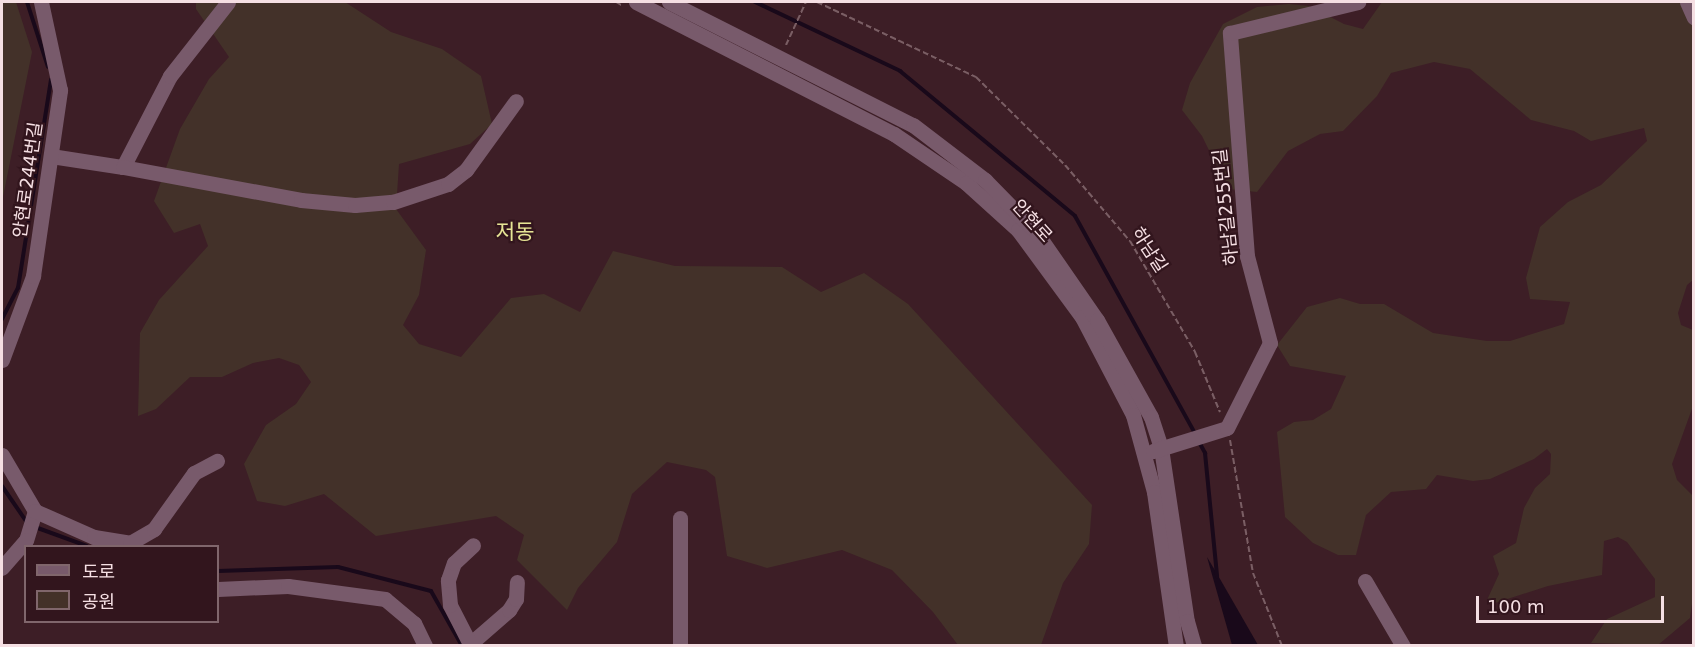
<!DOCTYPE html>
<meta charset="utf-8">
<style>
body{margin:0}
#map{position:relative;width:1695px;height:647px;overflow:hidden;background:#3d1e26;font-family:"DejaVu Sans","Noto Sans KR",sans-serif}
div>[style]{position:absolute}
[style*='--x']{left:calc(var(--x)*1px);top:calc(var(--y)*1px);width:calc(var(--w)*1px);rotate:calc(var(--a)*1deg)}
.green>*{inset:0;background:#433129}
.water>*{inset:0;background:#19091a}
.stream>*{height:4px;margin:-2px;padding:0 2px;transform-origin:2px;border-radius:2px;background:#19091a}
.path>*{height:2px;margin-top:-1px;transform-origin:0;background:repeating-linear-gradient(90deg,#7a5e64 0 6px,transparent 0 9px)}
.minor>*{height:15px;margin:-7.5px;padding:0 7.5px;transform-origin:7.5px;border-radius:7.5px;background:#785a6b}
span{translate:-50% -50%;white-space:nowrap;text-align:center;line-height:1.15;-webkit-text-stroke:4.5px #32151d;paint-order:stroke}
.street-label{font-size:18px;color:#f5dfe3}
.quarter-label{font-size:21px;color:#e6e495}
.frame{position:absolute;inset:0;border:3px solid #f5dfe3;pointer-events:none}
.legend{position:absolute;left:24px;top:545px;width:195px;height:78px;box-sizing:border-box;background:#32151d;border:2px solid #80666c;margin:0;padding:8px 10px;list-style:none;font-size:18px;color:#f5dfe3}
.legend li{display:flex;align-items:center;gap:12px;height:30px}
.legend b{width:30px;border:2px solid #80666c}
.scale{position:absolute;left:1476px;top:596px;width:188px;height:27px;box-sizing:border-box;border:3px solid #f5dfe3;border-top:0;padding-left:8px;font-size:18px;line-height:21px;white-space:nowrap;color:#f5dfe3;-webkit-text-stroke:4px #32151d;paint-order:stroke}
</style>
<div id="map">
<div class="green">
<div style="clip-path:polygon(2px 2px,16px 2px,32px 52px,2px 202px)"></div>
<div style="clip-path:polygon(196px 2px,345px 2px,391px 32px,442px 49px,481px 76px,492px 124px,470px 144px,399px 164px,396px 209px,426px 250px,419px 295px,403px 325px,419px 344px,461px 357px,511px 298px,544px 294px,580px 312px,613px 251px,675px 266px,782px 267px,821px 292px,864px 273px,908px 304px,1092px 505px,1089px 544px,1063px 583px,1041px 645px,958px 645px,933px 612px,892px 570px,842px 550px,767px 568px,727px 556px,715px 477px,706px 470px,667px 462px,632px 494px,617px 542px,578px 588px,567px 610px,517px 560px,524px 535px,496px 516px,376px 536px,324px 494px,285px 506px,257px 501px,244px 464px,266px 425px,296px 404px,311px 382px,299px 365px,279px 358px,253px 363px,222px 377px,190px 377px,156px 409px,138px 416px,140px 333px,159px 300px,208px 246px,200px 224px,174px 233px,154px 201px,180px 129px,209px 79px,229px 57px,196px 9px)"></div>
<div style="clip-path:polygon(1382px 2px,1693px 2px,1693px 280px,1687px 285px,1678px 313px,1681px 325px,1693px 330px,1693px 406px,1672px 464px,1677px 480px,1693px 496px,1694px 590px,1690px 618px,1658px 645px,1591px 643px,1607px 619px,1655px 597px,1655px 579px,1627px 542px,1618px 537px,1604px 541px,1602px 575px,1548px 586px,1495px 603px,1487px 600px,1499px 574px,1493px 556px,1516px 543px,1524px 508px,1535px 488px,1550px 474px,1551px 454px,1547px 449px,1534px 459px,1490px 479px,1473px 481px,1437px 475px,1426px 489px,1391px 492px,1366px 515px,1356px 555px,1338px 555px,1313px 543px,1285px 517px,1277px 432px,1294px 422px,1313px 420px,1331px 409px,1346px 376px,1290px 366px,1277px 345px,1307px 307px,1340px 298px,1360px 304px,1384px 304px,1433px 333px,1487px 341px,1510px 341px,1564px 324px,1570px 302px,1530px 299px,1526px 278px,1540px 227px,1568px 202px,1601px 185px,1647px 141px,1644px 128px,1591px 141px,1574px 131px,1531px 120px,1470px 69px,1434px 62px,1391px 73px,1377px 96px,1343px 131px,1320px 134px,1288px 151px,1257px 192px,1228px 189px,1202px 136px,1182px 110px,1190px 83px,1223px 24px,1257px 7px,1289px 4px,1309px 6px,1344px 24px,1363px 29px)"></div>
</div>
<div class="water">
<div style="clip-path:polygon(1207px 557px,1216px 572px,1258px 645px,1232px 645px)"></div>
</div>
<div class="stream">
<div style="--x:27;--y:2;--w:68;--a:72.1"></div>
<div style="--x:755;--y:2;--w:161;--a:25.4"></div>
<div style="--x:900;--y:71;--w:227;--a:39.6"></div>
<div style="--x:1075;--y:216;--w:250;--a:61.1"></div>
<div style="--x:2;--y:319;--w:35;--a:-63"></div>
<div style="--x:18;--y:288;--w:211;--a:-81"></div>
<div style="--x:1199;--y:442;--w:13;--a:61"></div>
<div style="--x:1205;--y:453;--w:124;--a:84.4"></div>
<div style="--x:2;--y:486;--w:46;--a:55.6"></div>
<div style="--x:35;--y:527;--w:55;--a:20.1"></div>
<div style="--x:218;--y:571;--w:120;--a:-1.9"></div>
<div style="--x:338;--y:567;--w:96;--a:14.5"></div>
<div style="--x:431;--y:591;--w:63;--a:60.6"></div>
</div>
<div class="path">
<div style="--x:616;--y:2;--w:8;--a:30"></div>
<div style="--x:817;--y:2;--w:176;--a:25.3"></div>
<div style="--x:976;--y:77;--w:125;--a:44.7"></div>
<div style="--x:1065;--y:165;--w:100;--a:49.5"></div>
<div style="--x:1130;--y:241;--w:129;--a:59.6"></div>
<div style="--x:1195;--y:352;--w:65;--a:67.4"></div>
<div style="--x:786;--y:45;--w:47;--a:-65.1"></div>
<div style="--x:1230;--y:440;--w:135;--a:80.2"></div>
<div style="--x:1253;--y:573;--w:79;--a:68.3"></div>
</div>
<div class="minor">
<div style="--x:636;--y:2;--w:290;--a:27.1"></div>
<div style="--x:894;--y:134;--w:87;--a:34.2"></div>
<div style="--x:966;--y:183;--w:70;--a:42.1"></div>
<div style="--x:1018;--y:230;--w:108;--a:53.7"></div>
<div style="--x:1082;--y:317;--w:110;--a:62.5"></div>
<div style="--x:1133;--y:415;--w:80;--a:74.7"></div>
<div style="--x:1154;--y:492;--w:156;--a:81.9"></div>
<div style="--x:669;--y:2;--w:273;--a:26.8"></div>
<div style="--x:913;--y:125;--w:91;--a:37.4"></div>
<div style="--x:985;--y:180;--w:73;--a:45.6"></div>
<div style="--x:1036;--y:232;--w:107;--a:55.3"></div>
<div style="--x:1097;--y:320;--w:111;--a:60.9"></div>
<div style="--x:1151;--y:417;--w:33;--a:72"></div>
<div style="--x:1161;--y:448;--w:175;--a:81.5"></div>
<div style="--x:1187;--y:621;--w:26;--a:74"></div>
<div style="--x:1687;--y:2;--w:17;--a:66"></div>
<div style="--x:51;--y:156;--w:73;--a:8.7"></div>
<div style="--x:123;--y:167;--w:102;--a:-62.7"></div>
<div style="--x:170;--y:76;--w:94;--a:-51.9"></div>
<div style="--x:123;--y:167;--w:181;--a:10.5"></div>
<div style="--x:301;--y:200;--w:54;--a:5.3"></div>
<div style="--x:355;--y:205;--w:38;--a:-5"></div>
<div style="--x:393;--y:202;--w:58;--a:-18.1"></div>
<div style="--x:448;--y:184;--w:23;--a:-38"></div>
<div style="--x:466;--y:170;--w:85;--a:-54.1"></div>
<div style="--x:2;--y:360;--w:90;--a:-69.7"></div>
<div style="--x:33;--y:276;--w:188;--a:-81.7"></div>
<div style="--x:60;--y:90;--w:90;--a:-102.2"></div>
<div style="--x:1153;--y:451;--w:77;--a:-17.3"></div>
<div style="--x:1227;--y:428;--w:95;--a:-63.2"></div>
<div style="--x:1270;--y:343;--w:90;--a:-104.8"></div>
<div style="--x:1247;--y:256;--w:224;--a:-94.4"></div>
<div style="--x:1230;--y:33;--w:132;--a:-13.6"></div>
<div style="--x:2;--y:455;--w:65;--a:59.5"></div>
<div style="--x:35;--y:511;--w:30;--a:107"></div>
<div style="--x:26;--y:540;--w:37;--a:131"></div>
<div style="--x:35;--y:511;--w:64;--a:23.8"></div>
<div style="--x:94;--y:537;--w:36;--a:9"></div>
<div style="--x:130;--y:543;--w:28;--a:-30"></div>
<div style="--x:154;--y:529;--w:69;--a:-54.5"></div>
<div style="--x:194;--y:473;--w:26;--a:-28"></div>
<div style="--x:680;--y:518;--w:128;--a:90"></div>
<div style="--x:1365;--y:581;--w:75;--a:59.7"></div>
<div style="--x:218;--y:589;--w:70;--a:-2.5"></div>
<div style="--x:288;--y:586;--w:98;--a:7.6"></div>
<div style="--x:385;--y:599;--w:38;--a:40"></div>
<div style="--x:414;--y:623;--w:25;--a:64"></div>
<div style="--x:470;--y:644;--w:52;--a:-41.1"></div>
<div style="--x:509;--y:610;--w:13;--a:-58"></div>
<div style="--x:516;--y:599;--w:17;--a:-87"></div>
<div style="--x:471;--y:646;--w:46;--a:-117.1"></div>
<div style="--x:450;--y:605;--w:25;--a:-95"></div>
<div style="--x:448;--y:580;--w:18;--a:-71"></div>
<div style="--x:454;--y:563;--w:26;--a:-43"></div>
</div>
<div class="street-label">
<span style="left:28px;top:180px;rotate:-82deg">안현로244번길</span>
<span style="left:1226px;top:207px;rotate:-96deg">하남길255번길</span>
<span style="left:1032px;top:221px;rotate:48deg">안현로</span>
<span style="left:1149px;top:250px;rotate:57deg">하남길</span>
</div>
<div class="quarter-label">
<span style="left:515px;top:232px">저동</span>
</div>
<div class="frame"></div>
<ul class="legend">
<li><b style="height:8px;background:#785a6b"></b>도로</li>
<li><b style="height:16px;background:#433129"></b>공원</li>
</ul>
<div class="scale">100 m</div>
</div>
